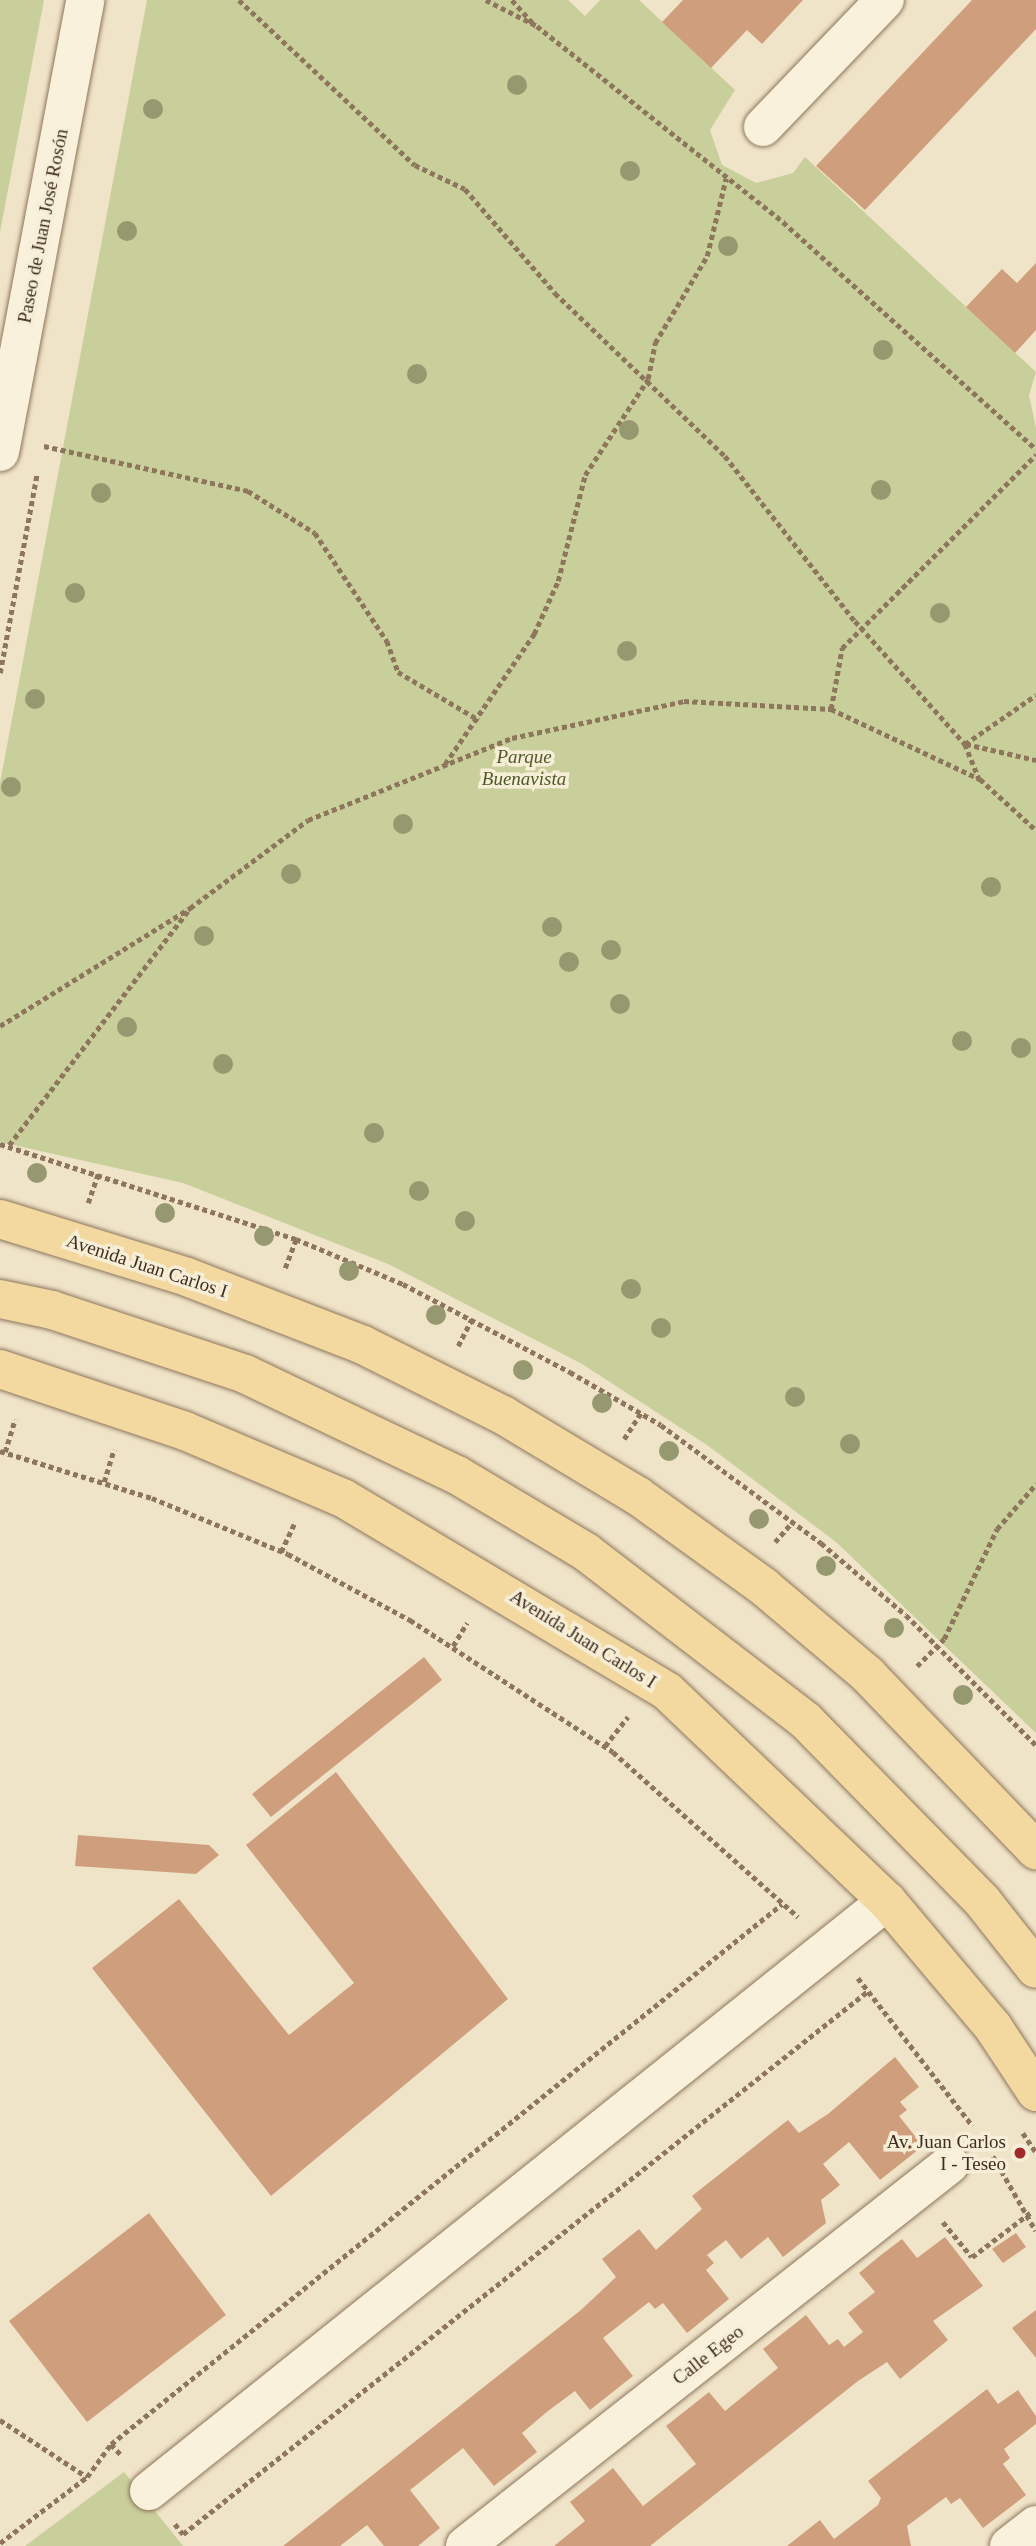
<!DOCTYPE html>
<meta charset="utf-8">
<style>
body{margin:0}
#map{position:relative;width:1036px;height:2546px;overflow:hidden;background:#f0e4c8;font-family:"Times New Roman",serif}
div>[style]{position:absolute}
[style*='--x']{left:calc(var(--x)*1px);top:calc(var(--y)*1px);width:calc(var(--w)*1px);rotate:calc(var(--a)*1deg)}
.green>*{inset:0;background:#c9cf9b}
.building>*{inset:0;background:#cf9f7d}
.path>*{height:4.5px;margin-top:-2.25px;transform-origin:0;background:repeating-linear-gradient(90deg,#8d765c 0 5px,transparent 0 8.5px)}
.roads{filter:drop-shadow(0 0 2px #8d765c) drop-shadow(0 0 2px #8d765c)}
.minor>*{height:38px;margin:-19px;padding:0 19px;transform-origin:19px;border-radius:19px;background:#faf1dc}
.major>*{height:38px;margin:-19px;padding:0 19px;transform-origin:19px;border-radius:19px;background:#f3d9a0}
.trees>*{width:20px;height:20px;margin:-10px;border-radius:50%;background:#96986f}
.dots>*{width:19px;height:19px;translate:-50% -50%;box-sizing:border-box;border:4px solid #f7eed8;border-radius:50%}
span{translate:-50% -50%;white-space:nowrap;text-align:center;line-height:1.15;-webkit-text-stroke:7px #f7eed8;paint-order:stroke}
.street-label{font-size:19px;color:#3d2e20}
.park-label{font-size:19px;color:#4d5a26;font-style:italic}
.poi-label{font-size:19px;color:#3d2e20}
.right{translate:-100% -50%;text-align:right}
</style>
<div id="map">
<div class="green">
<div style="clip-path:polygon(0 0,44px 0,0 232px)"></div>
<div style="clip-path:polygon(147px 0,568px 0,585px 16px,600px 0,639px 0,735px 90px,710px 130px,722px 165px,756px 183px,793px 173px,805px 157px,1036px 372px,1029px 395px,1036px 428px,1036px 1733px,836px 1542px,707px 1445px,582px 1364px,388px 1264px,183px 1183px,0 1142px,0 783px)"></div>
<div style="clip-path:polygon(124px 2472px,183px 2546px,25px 2546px)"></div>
</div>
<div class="building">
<div style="clip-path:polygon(683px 0,803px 0,762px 44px,747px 30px,711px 68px,662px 22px)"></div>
<div style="clip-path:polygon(972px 0,1036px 0,1036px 29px,865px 210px,816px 166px)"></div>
<div style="clip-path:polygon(1036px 263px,1036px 330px,1015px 353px,966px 307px,1002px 269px,1017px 283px)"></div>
<div style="clip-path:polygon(424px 1657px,442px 1680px,271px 1817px,252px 1794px)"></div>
<div style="clip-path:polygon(336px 1772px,508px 1999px,271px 2196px,92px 1968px,179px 1899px,289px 2035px,354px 1983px,246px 1845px)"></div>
<div style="clip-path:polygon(78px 1835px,209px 1845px,219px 1855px,196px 1874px,75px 1866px)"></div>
<div style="clip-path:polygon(895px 2057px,919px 2087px,900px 2102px,907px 2110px,899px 2116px,923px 2146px,880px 2180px,849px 2142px,823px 2164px,840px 2185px,821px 2200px,826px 2223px,783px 2257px,768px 2237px,741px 2259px,726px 2240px,707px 2255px,714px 2263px,706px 2270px,729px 2299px,687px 2333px,663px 2303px,655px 2309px,649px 2302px,603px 2338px,633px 2376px,590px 2410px,575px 2391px,548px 2411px,522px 2433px,537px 2452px,494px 2486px,463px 2448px,410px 2490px,440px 2528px,418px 2546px,384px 2546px,367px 2525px,340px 2546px,283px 2546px,581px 2310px,616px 2277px,602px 2259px,639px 2229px,656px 2250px,702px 2209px,692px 2196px,788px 2120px,799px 2133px,828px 2114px)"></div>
<div style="clip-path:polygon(149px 2213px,226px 2315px,87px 2422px,9px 2321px)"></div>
<div style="clip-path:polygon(1016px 2233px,1026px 2247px,1003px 2263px,992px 2249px)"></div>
<div style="clip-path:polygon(945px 2237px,983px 2286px,933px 2321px,948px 2340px,900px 2379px,887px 2362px,858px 2381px,650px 2546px,554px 2546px,585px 2521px,570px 2502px,613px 2468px,643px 2506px,696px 2464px,666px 2426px,709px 2392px,725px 2411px,778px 2368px,763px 2349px,806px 2315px,829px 2345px,838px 2339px,844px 2347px,863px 2332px,848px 2313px,875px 2292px,859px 2273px,881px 2255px,902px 2239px,917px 2258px)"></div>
<div style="clip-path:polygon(1036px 2310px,1036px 2358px,1012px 2328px)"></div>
<div style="clip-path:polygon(987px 2389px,998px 2404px,1018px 2390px,1036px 2416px,1036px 2424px,1004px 2449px,1010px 2458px,1003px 2464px,1026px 2495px,983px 2528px,960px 2498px,951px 2504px,946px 2497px,907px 2526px,911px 2546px,787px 2546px,820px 2520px,834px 2539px,878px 2505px,881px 2498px,868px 2481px)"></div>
</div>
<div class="path">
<div style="--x:239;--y:0;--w:241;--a:43.2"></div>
<div style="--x:415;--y:165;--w:55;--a:25.6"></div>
<div style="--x:465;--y:189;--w:138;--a:49.1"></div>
<div style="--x:555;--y:293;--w:236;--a:43.8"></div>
<div style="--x:725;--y:456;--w:210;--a:51.8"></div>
<div style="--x:855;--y:621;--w:165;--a:48.2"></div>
<div style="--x:965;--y:744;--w:37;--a:68"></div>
<div style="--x:486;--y:0;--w:57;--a:27"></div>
<div style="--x:537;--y:26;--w:315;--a:38.5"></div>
<div style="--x:783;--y:222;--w:340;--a:41.9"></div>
<div style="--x:512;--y:0;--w:31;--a:48"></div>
<div style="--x:44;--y:446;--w:209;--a:12.4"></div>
<div style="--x:248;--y:491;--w:79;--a:32.1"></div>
<div style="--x:315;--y:533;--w:130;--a:56.3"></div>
<div style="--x:387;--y:641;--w:33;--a:70"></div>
<div style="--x:398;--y:672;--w:94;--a:30.7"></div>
<div style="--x:0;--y:673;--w:202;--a:-79.5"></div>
<div style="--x:831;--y:709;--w:62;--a:-79.8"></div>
<div style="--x:842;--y:648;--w:274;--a:-44.9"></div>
<div style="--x:965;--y:744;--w:86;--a:-34.6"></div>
<div style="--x:966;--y:744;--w:72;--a:12.9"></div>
<div style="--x:445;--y:764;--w:158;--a:-55.6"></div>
<div style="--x:534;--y:634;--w:58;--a:-65.6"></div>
<div style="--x:558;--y:581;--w:109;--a:-75.7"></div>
<div style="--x:585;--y:475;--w:115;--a:-56.7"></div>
<div style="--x:648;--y:379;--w:37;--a:-79"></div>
<div style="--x:655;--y:343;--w:101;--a:-59.1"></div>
<div style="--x:707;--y:256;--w:80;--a:-76.3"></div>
<div style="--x:0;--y:1026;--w:224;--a:-31.8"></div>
<div style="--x:190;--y:908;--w:147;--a:-36.7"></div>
<div style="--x:308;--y:820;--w:220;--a:-21.9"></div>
<div style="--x:512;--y:738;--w:176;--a:-12.1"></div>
<div style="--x:684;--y:701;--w:147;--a:3.1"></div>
<div style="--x:831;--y:709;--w:165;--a:25.2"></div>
<div style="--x:980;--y:779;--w:76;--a:42.3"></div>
<div style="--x:0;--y:1144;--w:311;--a:17.8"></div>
<div style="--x:296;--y:1239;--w:116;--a:22.8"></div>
<div style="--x:403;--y:1284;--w:189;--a:27.8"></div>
<div style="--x:570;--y:1372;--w:105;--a:30.2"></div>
<div style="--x:661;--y:1425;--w:199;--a:36.4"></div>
<div style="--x:821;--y:1543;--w:111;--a:40.3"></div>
<div style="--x:906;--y:1615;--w:184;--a:45"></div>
<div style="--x:9;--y:1145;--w:295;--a:-52.6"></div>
<div style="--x:88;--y:1203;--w:31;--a:-71"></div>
<div style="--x:285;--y:1268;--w:31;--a:-69"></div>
<div style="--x:458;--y:1346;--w:30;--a:-63"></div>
<div style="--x:624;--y:1439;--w:31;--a:-57"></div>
<div style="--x:0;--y:1451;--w:159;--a:17.2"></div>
<div style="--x:152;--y:1498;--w:147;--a:22.4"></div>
<div style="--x:288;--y:1554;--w:139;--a:28.4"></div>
<div style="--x:410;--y:1620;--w:242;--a:33"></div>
<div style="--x:613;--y:1752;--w:248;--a:41.7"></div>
<div style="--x:5;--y:1452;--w:34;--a:-73"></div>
<div style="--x:104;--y:1482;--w:34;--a:-73"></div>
<div style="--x:775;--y:1542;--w:28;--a:-49"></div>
<div style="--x:281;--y:1552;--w:31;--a:-65"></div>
<div style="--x:453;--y:1646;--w:27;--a:-59"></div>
<div style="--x:917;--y:1666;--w:38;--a:-45"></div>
<div style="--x:944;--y:1639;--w:122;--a:-64.3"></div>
<div style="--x:997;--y:1529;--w:60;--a:-49.1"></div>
<div style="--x:605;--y:1746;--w:37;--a:-52"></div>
<div style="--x:858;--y:1978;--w:187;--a:52.2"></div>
<div style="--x:1023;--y:2133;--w:23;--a:56"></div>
<div style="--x:993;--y:2156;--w:86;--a:60.2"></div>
<div style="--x:943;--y:2222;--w:45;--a:50.4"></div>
<div style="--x:972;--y:2257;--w:73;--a:-37.2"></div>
<div style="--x:0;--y:2420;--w:104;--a:33.2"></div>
<div style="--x:111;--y:2444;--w:16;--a:47"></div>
<div style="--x:175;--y:2524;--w:13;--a:51"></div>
<div style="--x:183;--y:2534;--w:874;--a:-38.4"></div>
<div style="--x:0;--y:2543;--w:109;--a:-37.2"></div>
<div style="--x:87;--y:2477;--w:41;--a:-54"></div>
<div style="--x:111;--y:2444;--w:861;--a:-38.83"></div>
</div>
<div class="roads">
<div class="minor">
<div style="--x:763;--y:127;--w:176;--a:-46.2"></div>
<div style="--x:0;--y:452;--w:460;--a:-79.3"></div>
<div style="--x:149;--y:2491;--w:945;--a:-38.64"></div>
<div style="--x:465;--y:2546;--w:617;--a:-38.22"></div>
<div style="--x:1009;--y:2546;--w:34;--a:-38"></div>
</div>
<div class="major">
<div style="--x:0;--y:1219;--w:196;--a:17.2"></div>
<div style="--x:187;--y:1277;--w:189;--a:21.1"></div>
<div style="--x:363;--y:1345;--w:157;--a:26.6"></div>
<div style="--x:503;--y:1415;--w:157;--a:31"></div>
<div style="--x:638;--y:1496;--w:155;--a:35.8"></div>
<div style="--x:764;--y:1587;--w:136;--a:40.2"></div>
<div style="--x:868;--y:1675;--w:243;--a:46.2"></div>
<div style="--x:0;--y:1299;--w:53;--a:11.9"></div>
<div style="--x:52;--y:1310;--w:203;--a:18.3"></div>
<div style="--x:245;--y:1374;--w:235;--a:25.5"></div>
<div style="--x:457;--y:1475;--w:150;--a:30.8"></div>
<div style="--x:586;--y:1552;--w:277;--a:37.5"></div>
<div style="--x:806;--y:1721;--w:253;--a:45.6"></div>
<div style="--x:983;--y:1902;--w:85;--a:51.7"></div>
<div style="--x:0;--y:1369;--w:195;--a:18.5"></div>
<div style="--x:185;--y:1431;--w:172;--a:23"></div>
<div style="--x:343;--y:1498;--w:378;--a:30.8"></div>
<div style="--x:668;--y:1692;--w:303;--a:43.7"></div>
<div style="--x:887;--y:1901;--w:165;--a:49.9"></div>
<div style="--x:993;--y:2027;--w:78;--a:56.5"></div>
</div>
</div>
<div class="trees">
<div style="left:517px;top:85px"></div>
<div style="left:153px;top:109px"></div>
<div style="left:630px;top:171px"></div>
<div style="left:127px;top:231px"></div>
<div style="left:728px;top:246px"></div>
<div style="left:883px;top:350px"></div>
<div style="left:417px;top:374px"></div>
<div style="left:629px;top:430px"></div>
<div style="left:881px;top:490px"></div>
<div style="left:101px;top:493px"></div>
<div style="left:75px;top:593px"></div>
<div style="left:940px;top:613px"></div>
<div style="left:627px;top:651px"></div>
<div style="left:35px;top:699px"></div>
<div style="left:11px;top:787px"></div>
<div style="left:403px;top:824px"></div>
<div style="left:291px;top:874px"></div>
<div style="left:991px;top:887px"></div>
<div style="left:552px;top:927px"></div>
<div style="left:204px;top:936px"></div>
<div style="left:611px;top:950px"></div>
<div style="left:569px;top:962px"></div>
<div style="left:620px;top:1004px"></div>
<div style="left:127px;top:1027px"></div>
<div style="left:962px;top:1041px"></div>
<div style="left:1021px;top:1048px"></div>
<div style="left:223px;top:1064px"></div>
<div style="left:374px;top:1133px"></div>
<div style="left:37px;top:1173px"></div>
<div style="left:419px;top:1191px"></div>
<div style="left:165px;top:1213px"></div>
<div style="left:465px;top:1221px"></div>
<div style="left:264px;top:1236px"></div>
<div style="left:349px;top:1271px"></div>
<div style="left:631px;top:1289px"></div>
<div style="left:436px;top:1315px"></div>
<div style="left:661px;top:1328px"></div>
<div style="left:523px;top:1370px"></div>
<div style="left:795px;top:1397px"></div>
<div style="left:602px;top:1403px"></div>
<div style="left:850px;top:1444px"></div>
<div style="left:669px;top:1451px"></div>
<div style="left:759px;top:1519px"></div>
<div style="left:826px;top:1566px"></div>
<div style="left:894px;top:1628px"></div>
<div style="left:963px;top:1695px"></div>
</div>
<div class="dots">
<div style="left:1020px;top:2153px;background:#9e2a2b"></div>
</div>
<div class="street-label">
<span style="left:43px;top:226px;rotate:-79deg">Paseo de Juan José Rosón</span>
<span style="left:147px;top:1266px;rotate:18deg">Avenida Juan Carlos I</span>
<span style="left:583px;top:1639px;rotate:32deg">Avenida Juan Carlos I</span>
<span style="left:708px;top:2355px;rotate:-38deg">Calle Egeo</span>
</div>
<div class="park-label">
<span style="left:524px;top:768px">Parque<br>Buenavista</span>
</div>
<div class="poi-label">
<span class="right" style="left:1006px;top:2153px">Av. Juan Carlos<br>I - Teseo</span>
</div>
</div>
